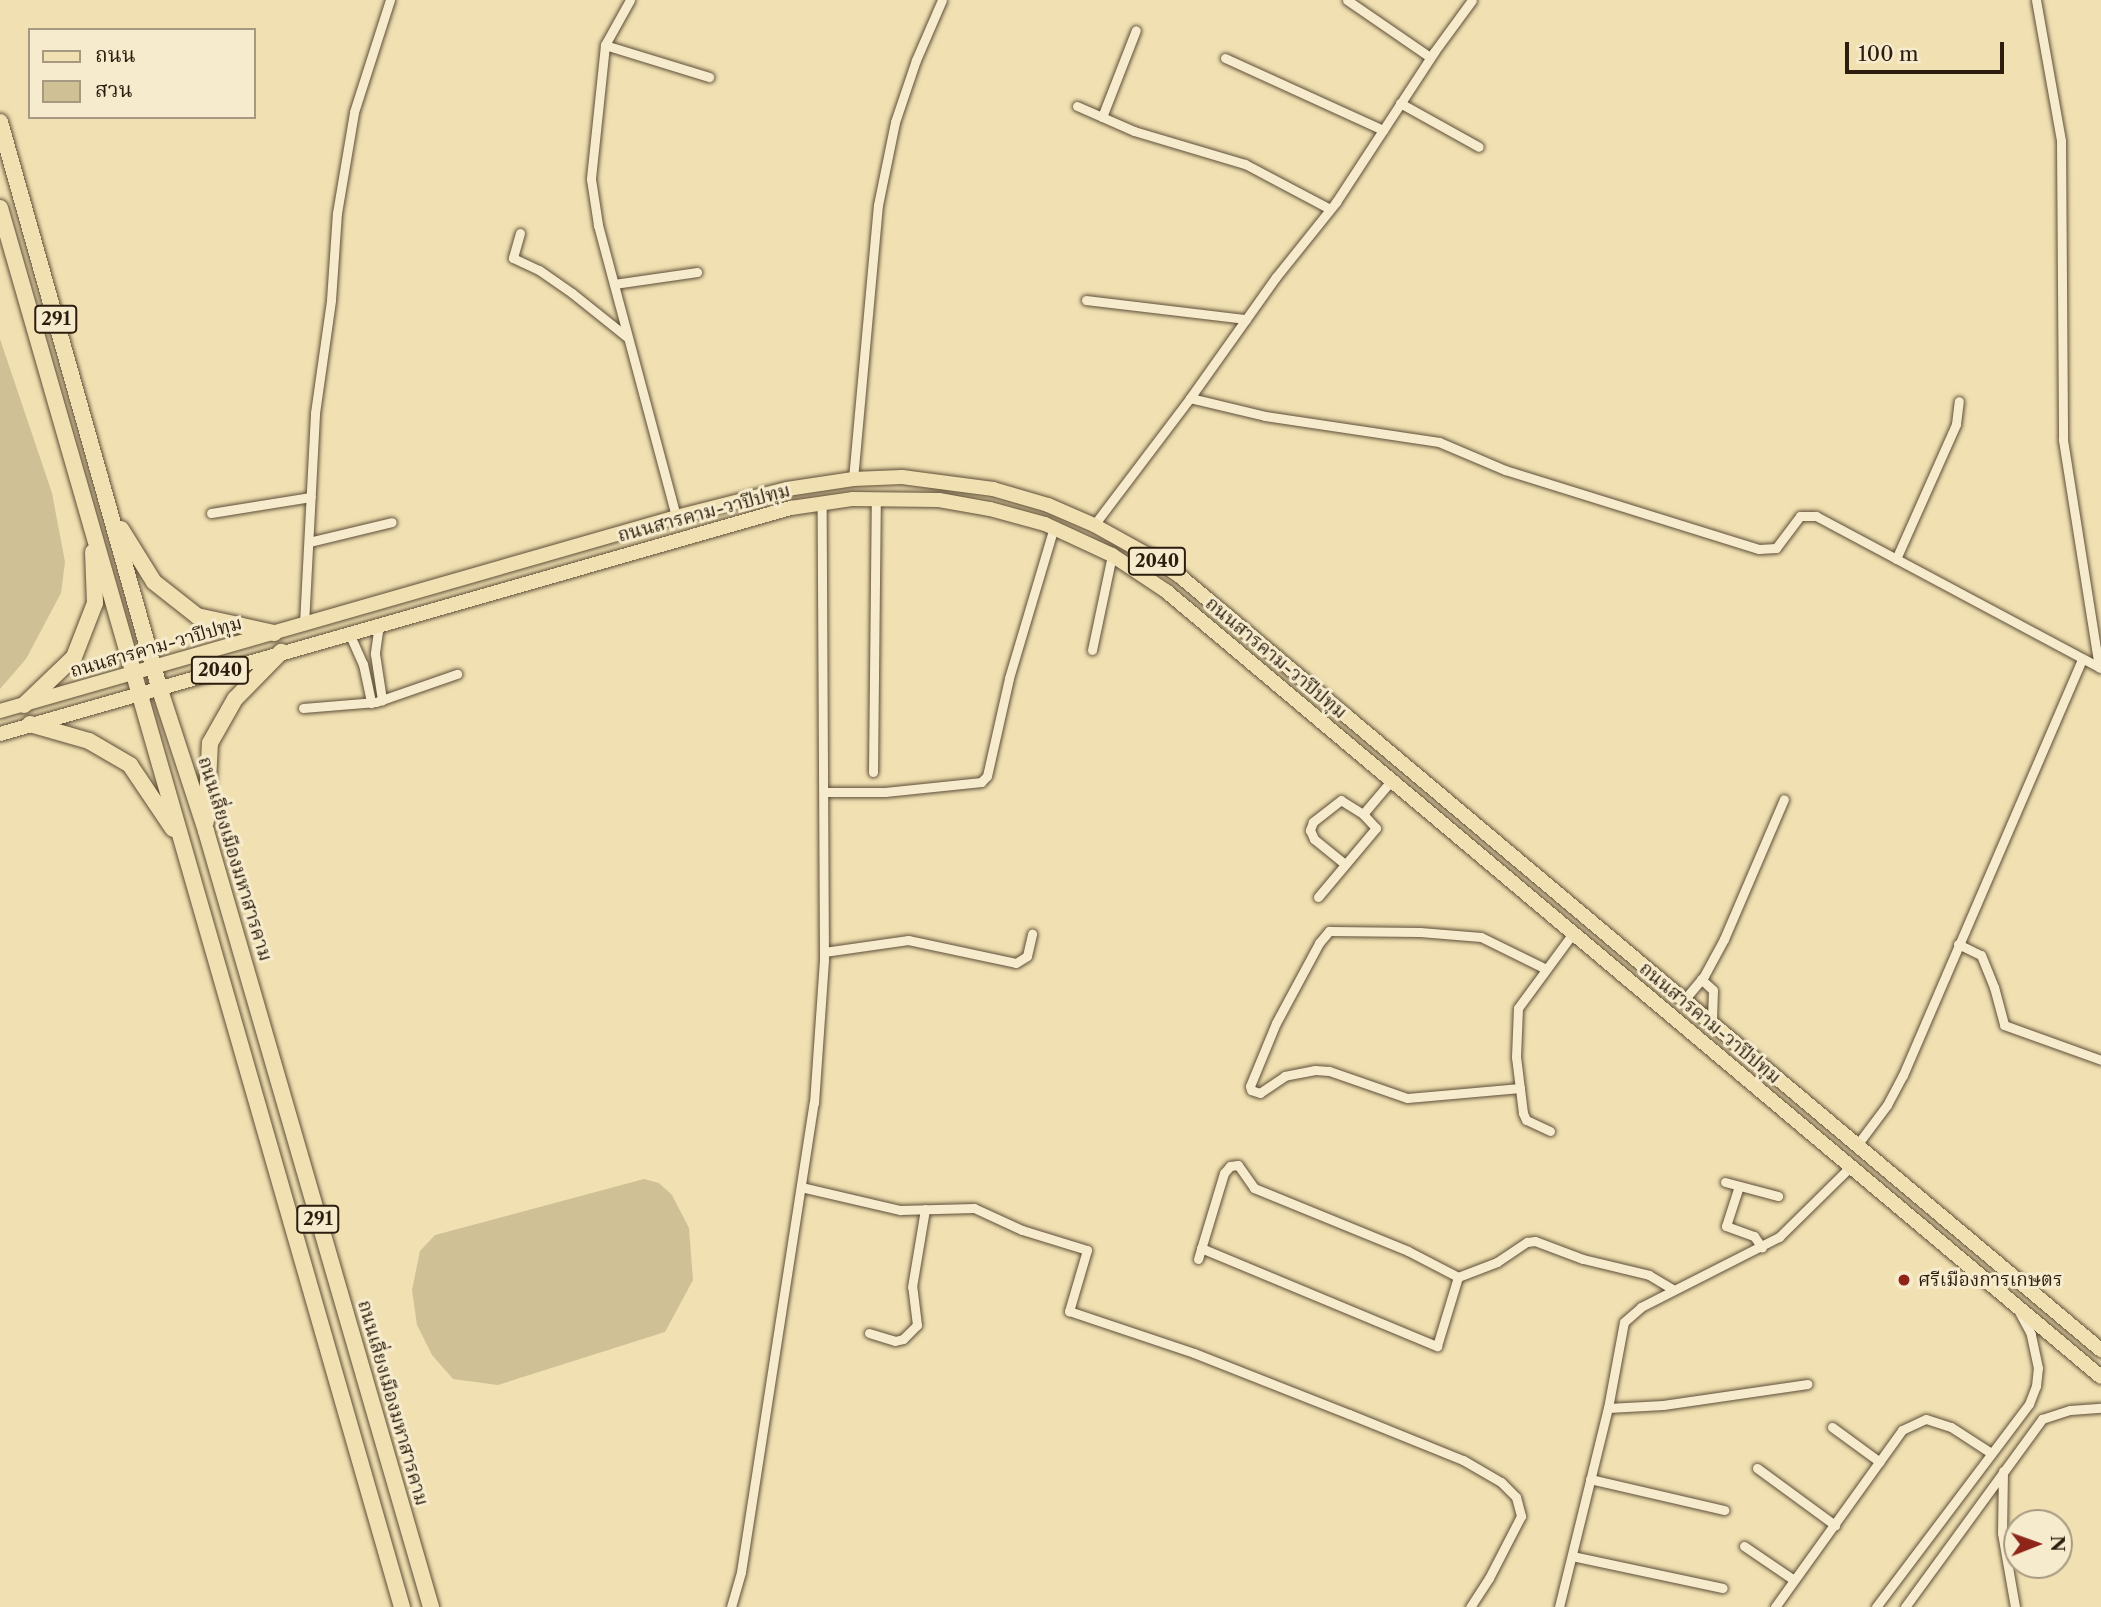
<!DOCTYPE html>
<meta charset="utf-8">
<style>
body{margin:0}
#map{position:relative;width:2101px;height:1607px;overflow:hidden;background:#f1e1b2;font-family:"Libre Caslon Text","Noto Serif Thai",serif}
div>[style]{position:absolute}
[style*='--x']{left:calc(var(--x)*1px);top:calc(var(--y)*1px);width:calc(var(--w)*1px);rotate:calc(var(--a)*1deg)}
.green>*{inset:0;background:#d0c096}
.roads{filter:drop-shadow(0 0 2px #5e4e38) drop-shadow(0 0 2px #5e4e38)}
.street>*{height:9px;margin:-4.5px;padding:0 4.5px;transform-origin:4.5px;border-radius:4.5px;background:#f6eccd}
.primary>*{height:14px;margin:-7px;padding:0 7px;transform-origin:7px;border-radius:7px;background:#f1e1b2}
.highway>*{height:16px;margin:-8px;padding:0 8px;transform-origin:8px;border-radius:8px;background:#f1e1b2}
.dots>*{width:19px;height:19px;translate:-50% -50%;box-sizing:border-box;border:4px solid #f6eccd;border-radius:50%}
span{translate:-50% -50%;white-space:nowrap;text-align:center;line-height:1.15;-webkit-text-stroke:6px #f6eccd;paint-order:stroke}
.shield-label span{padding:2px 5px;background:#f6eccd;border:2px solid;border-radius:5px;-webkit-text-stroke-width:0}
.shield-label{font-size:18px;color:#2d1d0f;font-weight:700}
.street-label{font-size:19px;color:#2d1d0f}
.poi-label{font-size:19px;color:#2d1d0f}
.left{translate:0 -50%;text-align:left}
.legend{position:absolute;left:28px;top:28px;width:228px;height:91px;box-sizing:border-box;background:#f6eccd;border:2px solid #a69981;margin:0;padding:9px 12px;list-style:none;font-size:21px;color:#2d1d0f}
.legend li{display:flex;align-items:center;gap:14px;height:35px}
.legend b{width:35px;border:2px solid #a69981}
.north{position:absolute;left:2003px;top:1509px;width:70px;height:70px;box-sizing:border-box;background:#f6eccd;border:2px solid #a69981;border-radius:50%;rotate:89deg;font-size:19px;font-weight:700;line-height:28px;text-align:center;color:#2d1d0f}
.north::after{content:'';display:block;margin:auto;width:24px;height:32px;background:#8f2418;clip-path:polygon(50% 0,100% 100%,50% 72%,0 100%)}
.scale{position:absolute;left:1845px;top:42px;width:159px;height:32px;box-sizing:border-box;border:4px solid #2d1d0f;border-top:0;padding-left:9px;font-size:21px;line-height:24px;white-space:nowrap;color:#2d1d0f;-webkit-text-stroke:5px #f6eccd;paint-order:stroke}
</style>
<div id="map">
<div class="green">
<div style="clip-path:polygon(0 339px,52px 493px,65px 562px,61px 593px,26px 659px,0 689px)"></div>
<div style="clip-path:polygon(644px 1179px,659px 1183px,672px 1195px,689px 1228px,693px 1280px,665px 1332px,498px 1385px,453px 1379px,432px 1355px,417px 1325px,412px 1290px,420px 1251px,435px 1235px)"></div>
</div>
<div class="roads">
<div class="street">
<div style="--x:630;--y:0;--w:51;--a:119.1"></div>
<div style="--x:605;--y:45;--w:135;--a:96"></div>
<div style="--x:591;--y:179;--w:47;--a:81.3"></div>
<div style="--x:598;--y:225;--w:302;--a:75"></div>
<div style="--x:1347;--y:0;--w:101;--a:34.5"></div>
<div style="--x:2036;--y:0;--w:143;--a:79.9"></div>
<div style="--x:2061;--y:141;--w:299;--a:89.6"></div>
<div style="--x:2063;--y:440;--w:230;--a:81"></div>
<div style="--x:605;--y:45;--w:109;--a:17.1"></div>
<div style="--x:1225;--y:58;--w:174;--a:24.5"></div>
<div style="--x:1400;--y:103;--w:90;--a:29.1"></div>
<div style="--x:1077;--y:106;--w:62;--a:23.7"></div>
<div style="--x:1134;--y:131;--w:116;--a:16.6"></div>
<div style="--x:1245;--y:164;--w:96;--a:27.9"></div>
<div style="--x:1102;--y:117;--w:93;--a:-68.7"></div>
<div style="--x:520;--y:233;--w:26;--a:106"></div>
<div style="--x:513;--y:258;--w:29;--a:25"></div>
<div style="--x:539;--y:270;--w:40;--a:34.9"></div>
<div style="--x:572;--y:293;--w:70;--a:38.7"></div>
<div style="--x:614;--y:284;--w:84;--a:-8.2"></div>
<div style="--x:1086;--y:300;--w:161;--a:6.8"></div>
<div style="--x:1190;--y:398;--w:77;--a:13.5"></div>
<div style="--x:1265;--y:416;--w:176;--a:8.5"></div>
<div style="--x:1439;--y:442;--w:72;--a:23"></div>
<div style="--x:1505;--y:470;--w:266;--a:17.3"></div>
<div style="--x:1759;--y:549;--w:17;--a:-3"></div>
<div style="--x:1776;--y:548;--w:40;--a:-53"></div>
<div style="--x:1800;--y:516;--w:16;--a:0"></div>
<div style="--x:1816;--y:516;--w:323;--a:28.1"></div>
<div style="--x:853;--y:479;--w:275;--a:-84.8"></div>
<div style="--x:878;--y:205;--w:85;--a:-78.4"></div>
<div style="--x:895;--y:122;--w:65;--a:-71.3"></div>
<div style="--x:916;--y:60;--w:65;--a:-66.6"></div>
<div style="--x:211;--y:513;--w:101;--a:-9.1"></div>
<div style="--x:1094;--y:525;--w:159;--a:-52.9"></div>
<div style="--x:1190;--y:398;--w:148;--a:-54.6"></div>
<div style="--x:1276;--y:277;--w:96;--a:-51.3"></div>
<div style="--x:1336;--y:202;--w:179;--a:-56.8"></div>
<div style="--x:1434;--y:52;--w:64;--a:-53.8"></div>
<div style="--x:309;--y:542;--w:85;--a:-13.5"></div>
<div style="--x:1896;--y:559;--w:148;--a:-66"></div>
<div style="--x:1956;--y:424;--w:23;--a:-83"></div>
<div style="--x:304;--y:624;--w:211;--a:-87"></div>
<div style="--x:315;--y:413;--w:114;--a:-81.9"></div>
<div style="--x:331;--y:300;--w:87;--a:-86.1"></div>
<div style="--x:337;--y:213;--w:102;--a:-80.4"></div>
<div style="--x:354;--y:112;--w:118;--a:-72.2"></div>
<div style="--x:379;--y:624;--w:30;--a:98"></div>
<div style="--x:375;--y:654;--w:47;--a:81.3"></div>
<div style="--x:349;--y:633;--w:34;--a:66"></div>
<div style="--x:363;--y:664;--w:40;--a:78"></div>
<div style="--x:1092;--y:650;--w:97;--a:-78.1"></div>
<div style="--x:303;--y:708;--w:73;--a:-4.7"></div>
<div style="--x:376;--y:702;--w:86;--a:-19.1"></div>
<div style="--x:873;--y:772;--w:274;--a:-89.4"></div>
<div style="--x:824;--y:792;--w:61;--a:0"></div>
<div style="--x:885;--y:792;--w:97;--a:-5.9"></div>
<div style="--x:981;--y:782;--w:8;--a:-45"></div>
<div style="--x:987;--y:776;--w:100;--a:-77.3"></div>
<div style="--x:1009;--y:678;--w:158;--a:-73.4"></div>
<div style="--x:1363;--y:814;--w:43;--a:-49.7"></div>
<div style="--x:1318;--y:897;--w:90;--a:-50"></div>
<div style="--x:1376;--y:828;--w:19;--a:-133"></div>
<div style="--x:1363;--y:814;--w:26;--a:-148"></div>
<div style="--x:1341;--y:800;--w:36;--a:142"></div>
<div style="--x:1313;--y:822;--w:9;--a:111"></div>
<div style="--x:1310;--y:830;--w:10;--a:66"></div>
<div style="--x:1314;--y:839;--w:38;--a:39"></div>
<div style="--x:1958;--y:944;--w:25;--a:26"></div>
<div style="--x:1981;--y:955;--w:35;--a:68"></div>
<div style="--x:1994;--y:987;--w:39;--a:75"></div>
<div style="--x:2004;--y:1025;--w:103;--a:19.8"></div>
<div style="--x:824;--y:952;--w:85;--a:-8.1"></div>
<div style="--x:908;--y:940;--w:110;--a:12"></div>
<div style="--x:1016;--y:963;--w:13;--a:-32"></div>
<div style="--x:1027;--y:956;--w:23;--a:-77"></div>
<div style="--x:1701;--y:979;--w:16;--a:43"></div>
<div style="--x:1713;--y:990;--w:33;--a:92"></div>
<div style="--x:1684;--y:1000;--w:31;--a:-50"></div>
<div style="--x:1704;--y:976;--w:42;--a:-61.6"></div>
<div style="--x:1724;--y:939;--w:152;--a:-66.8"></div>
<div style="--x:1520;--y:1088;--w:113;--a:174.9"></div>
<div style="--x:1407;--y:1098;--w:83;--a:-160.9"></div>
<div style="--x:1329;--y:1071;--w:14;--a:-176"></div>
<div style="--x:1315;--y:1070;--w:31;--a:169"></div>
<div style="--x:1285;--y:1076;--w:30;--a:146"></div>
<div style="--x:1260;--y:1093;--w:9;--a:-162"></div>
<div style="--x:1251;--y:1090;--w:4;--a:-104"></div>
<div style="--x:1250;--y:1086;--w:68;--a:-67.6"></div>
<div style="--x:1276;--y:1023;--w:91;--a:-61.7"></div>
<div style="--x:1319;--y:943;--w:16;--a:-50"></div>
<div style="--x:1329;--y:931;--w:91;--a:0.6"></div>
<div style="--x:1420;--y:932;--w:61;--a:4.7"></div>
<div style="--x:1481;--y:937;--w:70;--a:26.2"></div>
<div style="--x:1550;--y:1131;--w:26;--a:-155"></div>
<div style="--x:1526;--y:1120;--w:8;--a:-113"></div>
<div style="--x:1523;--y:1113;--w:56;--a:-97.1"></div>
<div style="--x:1516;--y:1057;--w:49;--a:-87.7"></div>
<div style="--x:1518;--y:1008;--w:93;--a:-53.7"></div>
<div style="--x:1857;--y:1145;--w:50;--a:-53.1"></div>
<div style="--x:1887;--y:1105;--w:34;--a:-62"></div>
<div style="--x:1903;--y:1075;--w:452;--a:-66.7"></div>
<div style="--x:1725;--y:1182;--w:55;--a:14.8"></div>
<div style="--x:1739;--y:1186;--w:42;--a:108"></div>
<div style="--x:1726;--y:1226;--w:30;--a:20"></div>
<div style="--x:1754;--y:1236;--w:14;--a:56"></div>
<div style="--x:801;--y:1187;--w:102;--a:13.1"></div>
<div style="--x:900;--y:1210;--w:74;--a:-1.5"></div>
<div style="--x:974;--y:1208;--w:53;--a:24.6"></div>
<div style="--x:1022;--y:1230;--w:68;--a:17.1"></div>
<div style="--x:1087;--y:1250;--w:64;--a:106.4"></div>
<div style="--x:1069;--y:1311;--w:132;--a:18.6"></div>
<div style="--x:1194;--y:1353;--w:167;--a:21.5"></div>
<div style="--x:1349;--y:1414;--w:123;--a:22"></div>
<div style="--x:1463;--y:1460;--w:44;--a:30.1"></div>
<div style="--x:1501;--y:1482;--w:21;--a:45"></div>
<div style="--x:1516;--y:1497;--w:20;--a:75"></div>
<div style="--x:1521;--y:1516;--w:70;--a:117.3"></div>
<div style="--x:1489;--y:1578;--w:35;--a:123"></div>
<div style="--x:1201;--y:1248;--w:256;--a:22.6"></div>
<div style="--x:1437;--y:1346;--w:72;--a:-73.1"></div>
<div style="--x:1198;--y:1259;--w:90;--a:-73.2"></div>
<div style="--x:1224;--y:1173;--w:9;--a:-49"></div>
<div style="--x:1230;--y:1166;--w:8;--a:-7"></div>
<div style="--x:1238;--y:1165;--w:28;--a:55"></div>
<div style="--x:1254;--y:1188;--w:166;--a:22.2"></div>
<div style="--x:1408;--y:1251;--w:56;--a:27.5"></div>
<div style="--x:1458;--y:1277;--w:42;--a:-21"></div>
<div style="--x:1497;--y:1262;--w:36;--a:-34"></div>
<div style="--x:1527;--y:1242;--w:8;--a:-7"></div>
<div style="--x:1535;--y:1241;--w:51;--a:20.6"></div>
<div style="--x:1583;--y:1259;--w:68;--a:13.6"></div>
<div style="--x:1649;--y:1275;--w:29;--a:31"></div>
<div style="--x:869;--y:1333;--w:27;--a:17"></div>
<div style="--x:895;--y:1341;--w:8;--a:-14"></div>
<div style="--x:903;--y:1339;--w:20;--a:-45"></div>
<div style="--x:917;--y:1325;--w:38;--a:-97"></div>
<div style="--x:912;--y:1287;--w:79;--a:-80.5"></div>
<div style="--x:1608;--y:1408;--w:55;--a:-3.1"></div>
<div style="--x:1663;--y:1405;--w:146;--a:-8.3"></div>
<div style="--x:1832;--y:1427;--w:59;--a:36.1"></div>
<div style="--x:1757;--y:1468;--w:97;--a:36.2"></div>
<div style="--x:2003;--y:1471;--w:62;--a:90.9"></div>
<div style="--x:2002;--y:1533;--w:75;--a:80"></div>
<div style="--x:1590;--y:1479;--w:138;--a:13"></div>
<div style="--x:1744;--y:1546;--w:60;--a:34.2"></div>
<div style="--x:1572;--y:1556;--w:154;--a:12"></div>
<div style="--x:731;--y:1607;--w:36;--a:-74"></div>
<div style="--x:741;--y:1572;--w:475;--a:-81.2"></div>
<div style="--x:814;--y:1103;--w:144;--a:-86"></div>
<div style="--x:824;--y:959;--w:456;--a:-90.3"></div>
<div style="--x:1559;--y:1607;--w:205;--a:-76.2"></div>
<div style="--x:1608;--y:1408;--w:87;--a:-79.5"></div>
<div style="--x:1624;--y:1322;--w:23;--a:-41"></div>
<div style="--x:1641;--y:1307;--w:155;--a:-26.9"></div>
<div style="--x:1779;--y:1237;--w:101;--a:-44.6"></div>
<div style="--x:1775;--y:1607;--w:218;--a:-54.3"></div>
<div style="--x:1902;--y:1430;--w:26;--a:-25"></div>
<div style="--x:1926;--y:1419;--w:26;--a:18"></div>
<div style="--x:1951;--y:1427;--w:48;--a:33"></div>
<div style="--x:1876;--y:1607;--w:254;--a:-53"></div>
<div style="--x:2029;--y:1404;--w:19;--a:-69"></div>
<div style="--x:2036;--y:1386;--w:18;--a:-84"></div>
<div style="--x:2038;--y:1368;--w:35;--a:-102"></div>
<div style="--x:2031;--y:1334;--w:26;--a:-118"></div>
<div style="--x:1905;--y:1607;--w:233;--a:-53.9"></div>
<div style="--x:2042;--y:1419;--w:29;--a:-18"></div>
<div style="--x:2070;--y:1410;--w:31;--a:-4"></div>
</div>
<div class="primary">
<div style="--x:0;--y:711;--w:703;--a:-16.01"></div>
<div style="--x:676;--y:517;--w:114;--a:-14.2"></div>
<div style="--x:787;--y:489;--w:67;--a:-8.6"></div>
<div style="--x:853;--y:479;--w:49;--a:-2.3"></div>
<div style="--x:902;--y:477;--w:92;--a:7.5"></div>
<div style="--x:993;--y:489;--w:57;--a:16.2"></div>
<div style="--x:1048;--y:505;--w:50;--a:23.5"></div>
<div style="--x:1094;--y:525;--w:64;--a:29"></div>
<div style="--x:1150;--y:556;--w:37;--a:34"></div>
<div style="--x:1181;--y:577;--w:1202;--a:40.04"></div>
<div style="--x:0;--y:734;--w:823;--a:-15.95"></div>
<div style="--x:791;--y:508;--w:63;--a:-8.3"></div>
<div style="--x:853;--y:499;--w:86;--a:0.7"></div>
<div style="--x:939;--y:500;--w:52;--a:10"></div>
<div style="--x:990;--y:509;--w:57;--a:15.3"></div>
<div style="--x:1045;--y:524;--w:74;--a:24.8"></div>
<div style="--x:1112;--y:555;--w:65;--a:33.7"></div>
<div style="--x:1166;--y:591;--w:1221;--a:40.05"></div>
</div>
<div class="highway">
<div style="--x:0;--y:122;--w:587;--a:74.28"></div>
<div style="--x:159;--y:687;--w:151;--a:71.9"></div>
<div style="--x:206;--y:831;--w:808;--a:73.83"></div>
<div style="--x:0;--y:208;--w:1456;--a:73.97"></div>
<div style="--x:121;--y:529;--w:62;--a:58.1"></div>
<div style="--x:154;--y:582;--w:55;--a:38.3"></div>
<div style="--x:197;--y:616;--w:79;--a:12.4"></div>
<div style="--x:24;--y:705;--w:69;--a:-43.8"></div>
<div style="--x:74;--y:657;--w:58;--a:-68.7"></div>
<div style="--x:95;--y:603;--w:51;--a:-92.2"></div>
<div style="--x:30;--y:724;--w:61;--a:16.1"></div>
<div style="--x:89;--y:741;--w:48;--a:30.3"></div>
<div style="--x:130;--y:765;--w:77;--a:56.1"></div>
<div style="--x:206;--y:821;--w:78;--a:-87.1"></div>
<div style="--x:210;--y:743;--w:51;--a:-60.4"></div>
<div style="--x:235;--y:699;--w:66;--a:-45.6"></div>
</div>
</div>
<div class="dots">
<div style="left:1904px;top:1280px;background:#8f2418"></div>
</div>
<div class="shield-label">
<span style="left:56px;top:319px">291</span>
<span style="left:1157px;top:561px">2040</span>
<span style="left:220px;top:670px">2040</span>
<span style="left:318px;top:1219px">291</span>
</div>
<div class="street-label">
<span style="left:704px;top:513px;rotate:-15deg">ถนนสารคาม-วาปีปทุม</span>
<span style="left:156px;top:647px;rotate:-16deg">ถนนสารคาม-วาปีปทุม</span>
<span style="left:1276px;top:658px;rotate:40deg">ถนนสารคาม-วาปีปทุม</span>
<span style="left:235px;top:859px;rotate:73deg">ถนนเลี่ยงเมืองมหาสารคาม</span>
<span style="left:1710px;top:1023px;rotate:40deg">ถนนสารคาม-วาปีปทุม</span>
<span style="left:393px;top:1403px;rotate:74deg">ถนนเลี่ยงเมืองมหาสารคาม</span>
</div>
<div class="poi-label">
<span class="left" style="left:1918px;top:1280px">ศรีเมืองการเกษตร</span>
</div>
<ul class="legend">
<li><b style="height:9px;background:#f1e1b2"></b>ถนน</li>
<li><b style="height:19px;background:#d0c096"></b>สวน</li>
</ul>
<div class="north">N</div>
<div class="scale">100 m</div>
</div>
